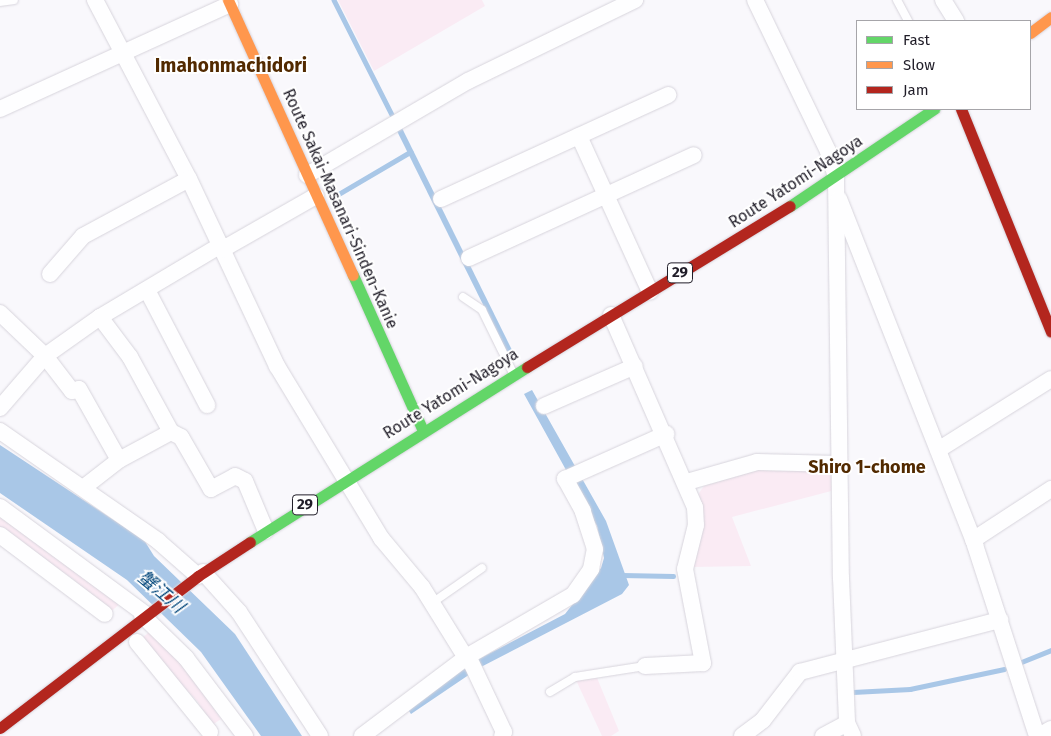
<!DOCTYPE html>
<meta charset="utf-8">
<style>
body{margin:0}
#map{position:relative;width:1051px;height:736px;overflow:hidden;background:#f9f8fc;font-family:"Fira Sans","Noto Sans JP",sans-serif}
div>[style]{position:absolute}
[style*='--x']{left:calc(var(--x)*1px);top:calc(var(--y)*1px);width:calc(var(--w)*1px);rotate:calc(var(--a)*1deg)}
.green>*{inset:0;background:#faebf4}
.water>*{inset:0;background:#a9c7e7}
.stream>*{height:4.5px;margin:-2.25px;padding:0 2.25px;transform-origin:2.25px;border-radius:2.25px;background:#a9c7e7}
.roads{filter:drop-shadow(0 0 1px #d7d4dc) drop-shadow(0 0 1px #d7d4dc)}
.lane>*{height:8px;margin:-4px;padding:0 4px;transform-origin:4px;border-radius:4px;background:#fefeff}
.street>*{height:16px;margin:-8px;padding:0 8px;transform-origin:8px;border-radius:8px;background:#fefeff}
.fast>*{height:11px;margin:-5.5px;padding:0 5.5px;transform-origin:5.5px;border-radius:5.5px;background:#63d668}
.slow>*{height:11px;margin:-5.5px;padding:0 5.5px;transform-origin:5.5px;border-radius:5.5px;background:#ff974d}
.jam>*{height:11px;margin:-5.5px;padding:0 5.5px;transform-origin:5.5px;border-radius:5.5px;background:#b3261e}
span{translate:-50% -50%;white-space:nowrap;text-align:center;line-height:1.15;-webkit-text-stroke:4px #fff;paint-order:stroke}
.shield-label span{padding:1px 4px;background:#fff;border:1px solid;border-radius:4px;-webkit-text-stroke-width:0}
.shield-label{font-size:15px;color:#201d28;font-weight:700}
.street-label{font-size:16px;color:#201d28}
.neighbourhood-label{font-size:18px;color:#522a00;font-weight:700}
.water-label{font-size:18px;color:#00457a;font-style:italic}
.quarter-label{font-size:19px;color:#522a00;font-weight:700}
.legend{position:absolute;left:856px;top:20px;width:175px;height:90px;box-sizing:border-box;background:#fff;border:1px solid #a6a5a9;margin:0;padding:6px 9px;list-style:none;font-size:15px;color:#201d28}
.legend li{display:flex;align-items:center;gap:10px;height:25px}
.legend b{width:25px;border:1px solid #a6a5a9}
</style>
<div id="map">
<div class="green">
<div style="clip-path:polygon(338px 0,482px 0,485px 6px,374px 71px)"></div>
<div style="clip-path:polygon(758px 470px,825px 471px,835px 480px,835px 490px,732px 517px,751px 566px,693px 567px,703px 527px,699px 493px,704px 486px)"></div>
<div style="clip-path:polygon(0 516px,121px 603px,109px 613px,73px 579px,0 530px)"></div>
<div style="clip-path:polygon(149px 632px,183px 663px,221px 719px,212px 725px,197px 701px,140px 640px)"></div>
<div style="clip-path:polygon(595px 673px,619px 731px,611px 736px,602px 736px,575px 678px)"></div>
</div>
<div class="water">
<div style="clip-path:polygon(400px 124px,515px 356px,510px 359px,395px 127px)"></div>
<div style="clip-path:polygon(532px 390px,606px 521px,629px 585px,622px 594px,479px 668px,411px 714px,407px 708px,475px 661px,565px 614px,601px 568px,604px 558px,597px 526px,524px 394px)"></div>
<div style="clip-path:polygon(0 445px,144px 540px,154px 556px,235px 634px,302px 736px,261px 736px,201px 652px,127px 580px,0 493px)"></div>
</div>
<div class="stream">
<div style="--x:334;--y:0;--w:131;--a:63.2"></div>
<div style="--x:332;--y:198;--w:91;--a:-30.5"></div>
<div style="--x:622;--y:575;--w:51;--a:1.1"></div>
<div style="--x:1019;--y:663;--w:35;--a:-22"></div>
<div style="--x:853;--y:692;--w:57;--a:-3"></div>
<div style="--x:910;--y:689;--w:96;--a:-12"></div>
</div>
<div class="roads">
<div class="lane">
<div style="--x:897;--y:0;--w:24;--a:62"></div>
<div style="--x:0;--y:2;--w:14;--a:-8"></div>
<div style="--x:463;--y:297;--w:23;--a:34"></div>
<div style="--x:482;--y:310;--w:70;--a:63.8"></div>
<div style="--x:432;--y:603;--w:61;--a:-35"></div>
<div style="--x:550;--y:692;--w:29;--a:-31"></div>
<div style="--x:575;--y:677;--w:71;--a:-8.9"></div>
</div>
<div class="street">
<div style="--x:95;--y:0;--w:202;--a:62.3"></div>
<div style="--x:189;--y:179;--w:207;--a:64.8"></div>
<div style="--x:277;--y:366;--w:201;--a:58.8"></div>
<div style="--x:381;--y:538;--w:64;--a:50.1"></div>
<div style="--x:422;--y:587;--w:84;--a:58.2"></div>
<div style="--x:755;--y:0;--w:168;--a:64.2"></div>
<div style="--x:828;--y:151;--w:28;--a:73"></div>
<div style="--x:836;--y:178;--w:400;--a:89.3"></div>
<div style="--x:841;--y:578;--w:145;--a:87.6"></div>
<div style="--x:847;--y:723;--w:14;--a:65"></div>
<div style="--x:943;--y:0;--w:25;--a:58"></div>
<div style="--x:0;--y:109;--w:253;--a:-24.5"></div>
<div style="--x:579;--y:136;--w:171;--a:65.5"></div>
<div style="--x:307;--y:175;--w:186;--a:-30.3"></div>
<div style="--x:468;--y:81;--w:186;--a:-25.9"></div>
<div style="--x:441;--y:199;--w:250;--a:-24.6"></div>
<div style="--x:839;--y:199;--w:372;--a:68.5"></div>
<div style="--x:975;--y:545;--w:201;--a:72"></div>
<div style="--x:223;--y:249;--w:107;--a:-29.7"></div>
<div style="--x:469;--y:258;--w:247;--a:-24.6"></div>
<div style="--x:50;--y:274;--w:50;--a:-49"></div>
<div style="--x:83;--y:236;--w:120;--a:-28.3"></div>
<div style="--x:147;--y:290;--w:130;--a:62.4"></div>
<div style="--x:0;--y:313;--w:62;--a:43.7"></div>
<div style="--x:45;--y:356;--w:67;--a:-35.3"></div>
<div style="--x:100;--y:317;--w:141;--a:-30.8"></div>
<div style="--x:611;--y:315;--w:210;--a:66.4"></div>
<div style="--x:695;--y:507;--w:18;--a:87"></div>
<div style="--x:696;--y:525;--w:45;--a:104"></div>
<div style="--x:685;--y:569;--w:96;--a:79.2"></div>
<div style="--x:703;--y:663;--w:58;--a:177"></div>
<div style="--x:100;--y:317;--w:50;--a:53.1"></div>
<div style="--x:130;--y:357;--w:85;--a:61.3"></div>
<div style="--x:171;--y:432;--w:11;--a:27"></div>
<div style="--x:181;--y:437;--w:60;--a:60"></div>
<div style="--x:211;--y:489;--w:27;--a:-28"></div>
<div style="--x:235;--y:476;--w:11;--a:27"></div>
<div style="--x:245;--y:481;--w:54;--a:67.2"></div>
<div style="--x:544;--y:406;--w:99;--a:-23.7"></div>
<div style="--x:0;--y:408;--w:69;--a:-49.1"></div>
<div style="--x:45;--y:356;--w:44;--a:52.4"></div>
<div style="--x:72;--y:391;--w:7;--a:-16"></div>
<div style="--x:79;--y:389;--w:81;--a:60.6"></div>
<div style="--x:0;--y:431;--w:193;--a:34.8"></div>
<div style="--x:158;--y:541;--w:53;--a:41.2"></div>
<div style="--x:938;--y:450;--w:133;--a:-32.1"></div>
<div style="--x:687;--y:482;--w:73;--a:-15.9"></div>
<div style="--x:757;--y:462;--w:82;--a:1.4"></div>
<div style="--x:83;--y:488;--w:46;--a:-37.9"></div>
<div style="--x:119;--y:460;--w:59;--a:-28.3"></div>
<div style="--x:0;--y:507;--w:179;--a:36.4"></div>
<div style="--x:0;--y:535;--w:131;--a:37"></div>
<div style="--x:973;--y:540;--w:93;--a:-33.2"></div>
<div style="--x:203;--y:572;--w:54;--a:48"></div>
<div style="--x:239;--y:612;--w:148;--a:56.8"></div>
<div style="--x:142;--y:615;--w:62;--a:44.3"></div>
<div style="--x:186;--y:658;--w:98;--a:52.9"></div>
<div style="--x:137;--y:642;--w:116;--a:51"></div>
<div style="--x:468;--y:656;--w:84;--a:64.7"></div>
<div style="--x:504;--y:732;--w:4;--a:117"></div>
<div style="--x:362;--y:736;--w:133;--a:-37"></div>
<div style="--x:468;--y:656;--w:121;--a:-30.2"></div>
<div style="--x:573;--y:595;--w:32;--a:-55"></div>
<div style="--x:591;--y:569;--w:20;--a:-79"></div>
<div style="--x:595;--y:549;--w:40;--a:-108"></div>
<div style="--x:583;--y:511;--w:37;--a:-119"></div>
<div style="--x:565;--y:479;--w:111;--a:-24"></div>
<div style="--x:742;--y:736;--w:26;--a:-37"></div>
<div style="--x:763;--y:720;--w:61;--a:-52.4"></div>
<div style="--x:800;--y:672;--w:207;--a:-14.6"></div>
<div style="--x:823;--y:736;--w:27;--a:-28"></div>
<div style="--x:1039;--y:736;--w:14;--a:-30"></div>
</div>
<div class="fast">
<div style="--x:790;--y:206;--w:174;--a:-34"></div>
<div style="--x:353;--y:275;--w:171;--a:65.8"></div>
<div style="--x:250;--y:542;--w:328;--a:-32.3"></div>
</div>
<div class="slow">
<div style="--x:228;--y:0;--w:302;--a:65.6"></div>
<div style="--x:1030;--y:33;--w:26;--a:-37"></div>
</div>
<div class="jam">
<div style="--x:961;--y:109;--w:240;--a:68"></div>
<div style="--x:527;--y:367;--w:308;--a:-31.5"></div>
<div style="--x:0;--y:728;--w:250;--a:-37.5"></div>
<div style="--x:198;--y:576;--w:62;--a:-33.2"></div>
</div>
</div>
<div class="shield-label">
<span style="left:680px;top:273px">29</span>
<span style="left:305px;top:505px">29</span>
</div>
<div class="street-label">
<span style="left:796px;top:182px;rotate:-33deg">Route Yatomi-Nagoya</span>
<span style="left:340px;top:209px;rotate:66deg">Route Sakai-Masanari-Sinden-Kanie</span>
<span style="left:451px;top:394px;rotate:-32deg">Route Yatomi-Nagoya</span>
</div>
<div class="neighbourhood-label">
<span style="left:867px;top:467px">Shiro 1-chome</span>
</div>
<div class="water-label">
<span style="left:161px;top:592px;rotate:40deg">蟹江川</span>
</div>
<div class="quarter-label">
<span style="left:231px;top:66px">Imahonmachidori</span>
</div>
<ul class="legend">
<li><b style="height:6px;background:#63d668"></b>Fast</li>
<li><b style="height:6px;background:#ff974d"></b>Slow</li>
<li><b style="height:6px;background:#b3261e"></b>Jam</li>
</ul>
</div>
